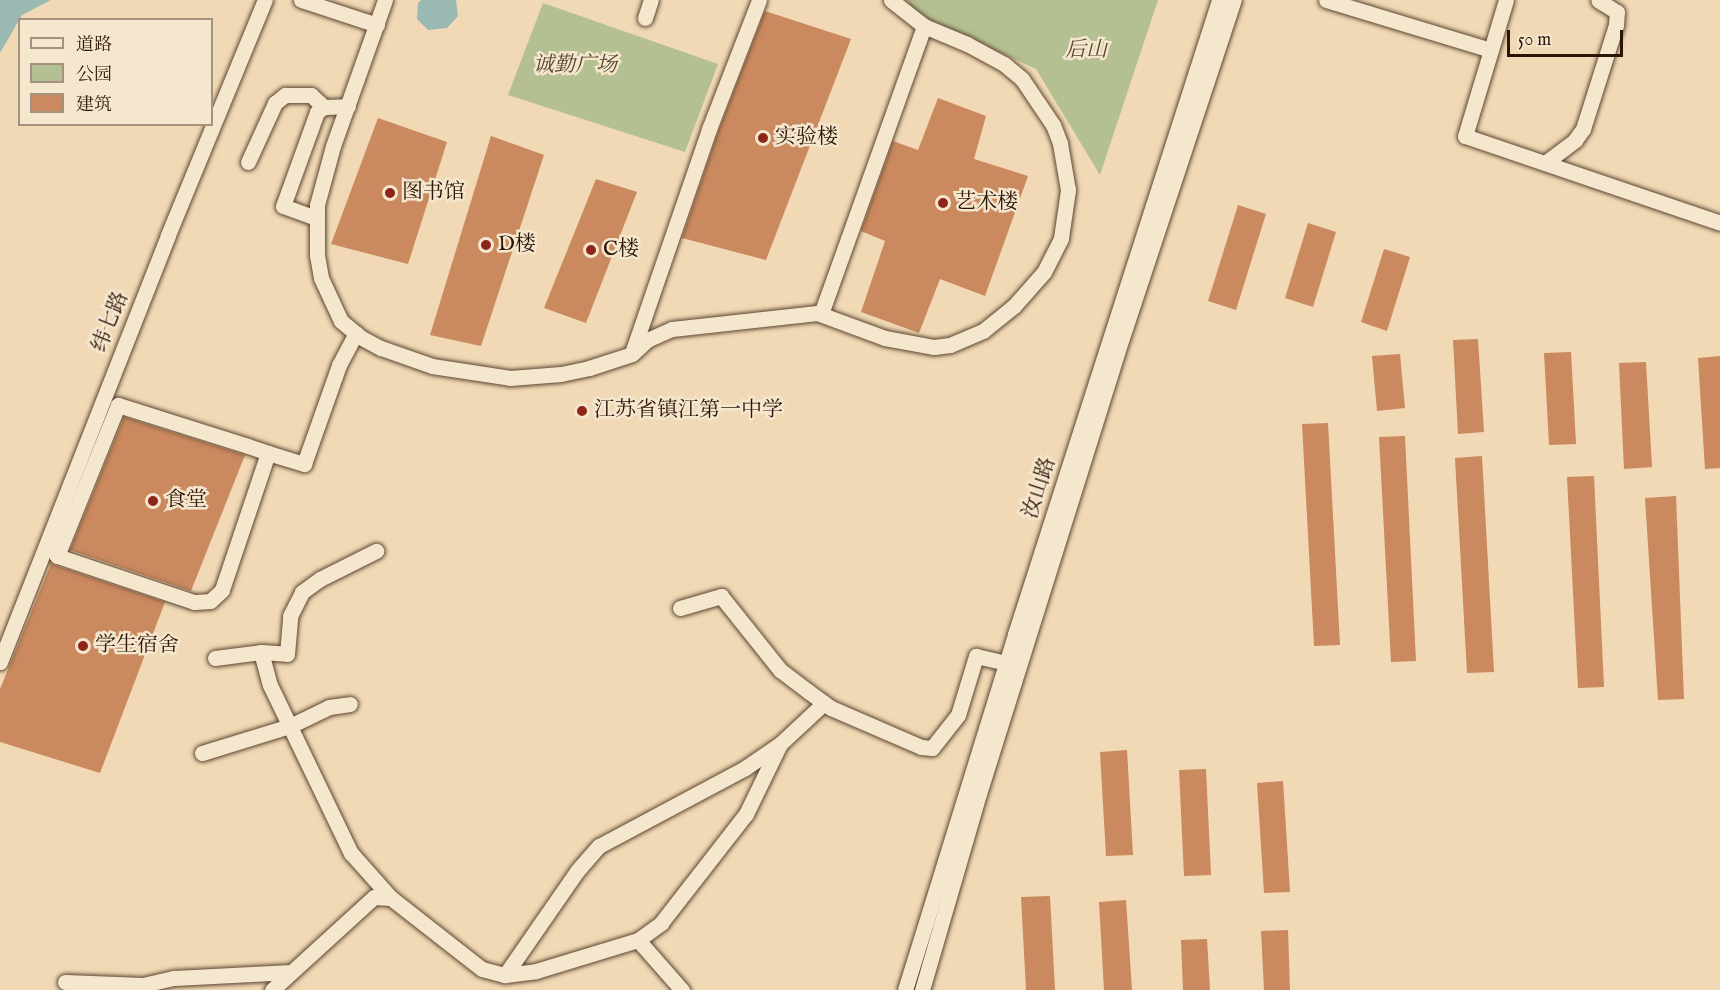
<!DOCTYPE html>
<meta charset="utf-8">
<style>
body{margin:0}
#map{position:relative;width:1720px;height:990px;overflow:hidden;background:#f0d9b4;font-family:"IM FELL English","Noto Serif SC",serif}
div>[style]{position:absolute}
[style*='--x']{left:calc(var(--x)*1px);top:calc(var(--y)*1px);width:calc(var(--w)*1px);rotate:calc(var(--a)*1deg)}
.green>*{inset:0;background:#b4c091}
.water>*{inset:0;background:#9bb9b3}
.building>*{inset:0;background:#ca895e}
.roads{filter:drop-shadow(0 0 2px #5d4532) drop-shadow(0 0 2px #5d4532)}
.minor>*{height:15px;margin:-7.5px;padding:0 7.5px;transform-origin:7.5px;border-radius:7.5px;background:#f5e6ce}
.dots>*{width:16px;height:16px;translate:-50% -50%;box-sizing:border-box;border:3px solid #f5e6ce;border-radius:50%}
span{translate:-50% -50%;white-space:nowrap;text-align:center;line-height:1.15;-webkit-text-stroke:5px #f5e6ce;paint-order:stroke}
.park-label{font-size:21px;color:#554830;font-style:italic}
.poi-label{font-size:21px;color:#2c1407}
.left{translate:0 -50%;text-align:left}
.street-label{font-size:21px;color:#2c1407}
.legend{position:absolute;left:18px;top:18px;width:195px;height:108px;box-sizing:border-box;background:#f5e6ce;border:2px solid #a5927e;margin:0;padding:8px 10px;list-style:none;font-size:18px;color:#2c1407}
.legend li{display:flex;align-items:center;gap:12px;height:30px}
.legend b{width:30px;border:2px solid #a5927e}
.scale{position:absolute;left:1507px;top:30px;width:116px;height:27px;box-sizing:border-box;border:3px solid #2c1407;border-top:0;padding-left:8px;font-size:18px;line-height:21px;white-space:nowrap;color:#2c1407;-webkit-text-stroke:4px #f5e6ce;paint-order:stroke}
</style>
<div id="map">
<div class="green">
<div style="clip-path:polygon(906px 0,1158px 0,1100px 175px,1036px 69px,919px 15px)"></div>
<div style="clip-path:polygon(543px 3px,718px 64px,685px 152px,508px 95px)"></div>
</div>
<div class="water">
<div style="clip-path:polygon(0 0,51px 0,22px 15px,0 53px)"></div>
<div style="clip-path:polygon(421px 0,456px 0,458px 16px,447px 28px,428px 30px,417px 19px,418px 3px)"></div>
</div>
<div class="building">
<div style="clip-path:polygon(765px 11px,851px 39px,766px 260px,682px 238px,718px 132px)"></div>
<div style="clip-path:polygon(938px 98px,986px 116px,974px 159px,1028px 176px,985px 296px,940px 279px,919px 333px,861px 312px,885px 241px,861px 231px,893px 141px,918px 150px)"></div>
<div style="clip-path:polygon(378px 118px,447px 142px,408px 264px,331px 244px)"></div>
<div style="clip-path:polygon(491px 136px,544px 155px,481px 346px,430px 335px)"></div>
<div style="clip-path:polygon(596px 179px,637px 192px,586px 323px,544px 308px)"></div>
<div style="clip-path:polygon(1238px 205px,1266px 214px,1236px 310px,1208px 301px)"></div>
<div style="clip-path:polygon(1308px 223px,1336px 232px,1313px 307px,1285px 298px)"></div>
<div style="clip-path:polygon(1384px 249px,1410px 257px,1387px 331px,1361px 322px)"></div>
<div style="clip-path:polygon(1478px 339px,1484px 432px,1458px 434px,1453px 340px)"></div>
<div style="clip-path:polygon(1571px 352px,1576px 444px,1549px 445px,1544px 353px)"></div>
<div style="clip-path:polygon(1400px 354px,1405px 408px,1377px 411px,1372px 356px)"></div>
<div style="clip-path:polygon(1720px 356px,1720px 468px,1705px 469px,1698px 358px)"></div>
<div style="clip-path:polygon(1646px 362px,1652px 467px,1624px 469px,1619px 363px)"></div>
<div style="clip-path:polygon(124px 417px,245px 455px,191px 591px,70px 550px)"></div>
<div style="clip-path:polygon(1328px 423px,1340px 645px,1314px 646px,1302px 424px)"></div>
<div style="clip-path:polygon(1405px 436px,1416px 661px,1391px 662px,1379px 437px)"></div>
<div style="clip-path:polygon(1482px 456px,1494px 672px,1467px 673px,1455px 458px)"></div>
<div style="clip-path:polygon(1594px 476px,1604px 687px,1578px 688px,1567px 477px)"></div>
<div style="clip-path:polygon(1676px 496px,1684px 699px,1658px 700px,1645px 498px)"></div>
<div style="clip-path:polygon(51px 564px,165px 602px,100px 773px,0 742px,0 689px)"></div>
<div style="clip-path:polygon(1127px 750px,1133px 855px,1106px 856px,1100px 752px)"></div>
<div style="clip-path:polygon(1206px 769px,1211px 875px,1184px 876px,1179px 770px)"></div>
<div style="clip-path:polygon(1283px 781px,1290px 892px,1264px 893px,1257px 783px)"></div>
<div style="clip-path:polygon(1050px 896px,1055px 990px,1026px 990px,1021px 897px)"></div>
<div style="clip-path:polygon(1126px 900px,1132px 990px,1104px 990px,1099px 902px)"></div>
<div style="clip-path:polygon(1288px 930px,1290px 990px,1264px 990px,1261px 931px)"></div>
<div style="clip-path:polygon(1207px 939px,1210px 990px,1183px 990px,1181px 940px)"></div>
</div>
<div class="roads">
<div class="minor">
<div style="--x:301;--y:0;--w:80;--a:18.2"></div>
<div style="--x:385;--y:0;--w:155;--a:109.6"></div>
<div style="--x:333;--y:146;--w:61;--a:105.2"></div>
<div style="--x:317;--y:205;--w:50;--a:90"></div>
<div style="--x:317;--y:255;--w:23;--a:80"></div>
<div style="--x:321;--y:278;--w:47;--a:65.1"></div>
<div style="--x:341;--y:321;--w:25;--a:40"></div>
<div style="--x:360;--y:337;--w:24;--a:28"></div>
<div style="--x:381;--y:348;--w:54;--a:19.4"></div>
<div style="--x:432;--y:366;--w:79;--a:8.7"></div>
<div style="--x:510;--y:378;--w:51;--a:-4.5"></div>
<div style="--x:561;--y:374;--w:29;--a:-12"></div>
<div style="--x:589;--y:368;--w:45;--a:-18"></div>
<div style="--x:632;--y:354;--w:21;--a:-43"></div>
<div style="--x:647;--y:340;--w:27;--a:-24"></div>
<div style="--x:672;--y:329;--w:146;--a:-6.3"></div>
<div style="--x:817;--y:313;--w:72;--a:20.2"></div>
<div style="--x:885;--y:338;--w:50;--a:10.4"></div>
<div style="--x:934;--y:347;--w:16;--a:-7"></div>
<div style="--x:950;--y:345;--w:36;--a:-23"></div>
<div style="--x:983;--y:331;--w:40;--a:-39"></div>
<div style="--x:1014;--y:306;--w:45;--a:-48.6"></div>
<div style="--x:1044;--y:272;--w:38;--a:-63"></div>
<div style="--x:1061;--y:238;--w:49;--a:-81.7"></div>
<div style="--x:1068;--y:190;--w:48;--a:-99.7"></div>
<div style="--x:1060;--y:143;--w:19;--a:-111"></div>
<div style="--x:1053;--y:125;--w:55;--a:-124"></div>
<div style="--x:1022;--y:79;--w:23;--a:-140"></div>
<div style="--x:1004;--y:64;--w:42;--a:-151.6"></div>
<div style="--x:967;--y:44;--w:47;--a:-157.3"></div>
<div style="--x:924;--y:26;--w:42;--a:-141.8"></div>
<div style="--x:1326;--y:0;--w:172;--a:16.9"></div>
<div style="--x:1491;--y:50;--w:90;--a:106.8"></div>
<div style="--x:1465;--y:136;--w:269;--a:18.8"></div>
<div style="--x:645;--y:18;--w:19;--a:-72"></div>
<div style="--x:1491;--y:50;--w:52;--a:-73.3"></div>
<div style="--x:248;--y:162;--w:65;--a:-65.4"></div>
<div style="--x:275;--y:103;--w:13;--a:-39"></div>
<div style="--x:285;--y:95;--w:26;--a:0"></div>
<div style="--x:311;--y:95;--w:18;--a:43"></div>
<div style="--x:1545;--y:163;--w:38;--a:-37"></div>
<div style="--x:1575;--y:140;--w:14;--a:-54"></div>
<div style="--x:1583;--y:129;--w:109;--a:-72.4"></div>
<div style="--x:1616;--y:25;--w:13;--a:-86"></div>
<div style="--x:1617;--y:12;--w:22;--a:-148"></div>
<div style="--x:316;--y:218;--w:35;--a:-160"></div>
<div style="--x:283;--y:206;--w:100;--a:-70.1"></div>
<div style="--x:317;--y:112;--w:9;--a:-36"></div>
<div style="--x:324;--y:107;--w:24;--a:-2"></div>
<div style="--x:821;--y:314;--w:306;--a:-70.3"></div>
<div style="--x:633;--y:350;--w:234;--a:-71"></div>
<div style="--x:709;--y:129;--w:138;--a:-68.8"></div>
<div style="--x:268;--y:453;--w:145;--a:108.6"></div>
<div style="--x:222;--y:590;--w:16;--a:137"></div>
<div style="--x:210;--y:601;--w:16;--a:176"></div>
<div style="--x:194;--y:602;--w:145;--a:-161.4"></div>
<div style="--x:57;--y:556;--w:163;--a:-68"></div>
<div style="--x:118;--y:405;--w:136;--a:17.5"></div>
<div style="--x:248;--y:446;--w:21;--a:19"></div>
<div style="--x:268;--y:453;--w:38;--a:17"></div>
<div style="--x:304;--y:464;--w:105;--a:-70.5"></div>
<div style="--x:339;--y:365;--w:36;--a:-62"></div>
<div style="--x:680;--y:608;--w:43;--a:-16.3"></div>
<div style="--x:721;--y:596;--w:95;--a:51.4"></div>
<div style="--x:780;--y:670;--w:36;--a:37"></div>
<div style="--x:809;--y:692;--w:27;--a:36"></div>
<div style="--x:831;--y:708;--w:98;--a:23.4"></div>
<div style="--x:921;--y:747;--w:11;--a:5"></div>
<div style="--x:932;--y:748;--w:42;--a:-51.8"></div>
<div style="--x:958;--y:715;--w:62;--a:-73"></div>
<div style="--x:976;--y:656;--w:39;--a:13"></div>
<div style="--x:261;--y:652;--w:26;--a:4"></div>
<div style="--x:287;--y:654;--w:38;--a:-85"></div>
<div style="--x:290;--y:616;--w:27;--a:-63"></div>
<div style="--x:302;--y:592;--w:22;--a:-36"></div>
<div style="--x:320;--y:579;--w:63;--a:-26.6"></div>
<div style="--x:215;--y:658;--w:46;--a:-7.4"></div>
<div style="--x:261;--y:652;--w:34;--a:75"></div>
<div style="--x:270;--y:685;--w:187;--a:64.3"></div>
<div style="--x:351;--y:853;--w:60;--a:48.4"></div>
<div style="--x:0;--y:662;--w:459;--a:-68.5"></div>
<div style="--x:168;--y:235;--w:254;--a:-67.6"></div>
<div style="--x:202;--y:753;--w:92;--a:-17.1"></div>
<div style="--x:290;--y:726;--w:43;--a:-26"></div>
<div style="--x:329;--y:707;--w:21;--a:-8"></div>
<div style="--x:638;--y:940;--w:29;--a:-36"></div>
<div style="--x:661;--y:923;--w:138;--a:-52.1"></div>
<div style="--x:746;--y:814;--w:76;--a:-64.1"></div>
<div style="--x:505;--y:975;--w:31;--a:-7"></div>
<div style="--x:536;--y:971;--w:107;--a:-16.9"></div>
<div style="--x:638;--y:940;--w:67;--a:48.7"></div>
<div style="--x:65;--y:982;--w:78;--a:2.2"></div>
<div style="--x:143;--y:985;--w:32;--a:-13"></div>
<div style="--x:174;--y:978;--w:117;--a:-2.9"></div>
<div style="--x:272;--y:990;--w:138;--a:-42.4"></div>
<div style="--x:374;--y:897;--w:17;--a:3"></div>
<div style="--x:391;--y:898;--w:115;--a:38"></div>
<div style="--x:482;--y:969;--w:24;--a:15"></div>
<div style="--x:505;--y:975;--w:126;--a:-55.3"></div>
<div style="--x:577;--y:871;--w:33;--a:-49"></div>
<div style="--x:599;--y:846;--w:166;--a:-28.1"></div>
<div style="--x:745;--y:768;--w:42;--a:-34.4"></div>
<div style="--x:780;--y:744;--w:60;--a:-43"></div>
<div style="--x:905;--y:990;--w:373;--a:-72.8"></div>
<div style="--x:1015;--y:634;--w:666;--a:-72.16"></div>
<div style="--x:922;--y:990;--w:204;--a:-73.8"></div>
<div style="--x:979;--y:794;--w:478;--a:-72.6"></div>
<div style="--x:1122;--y:338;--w:356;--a:-71.7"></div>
</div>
</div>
<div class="dots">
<div style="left:763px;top:138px;background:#8f2418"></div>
<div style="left:390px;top:193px;background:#8f2418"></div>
<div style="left:943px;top:203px;background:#8f2418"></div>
<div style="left:486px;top:245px;background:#8f2418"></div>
<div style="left:591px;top:250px;background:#8f2418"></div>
<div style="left:582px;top:411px;background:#8f2418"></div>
<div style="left:153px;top:501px;background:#8f2418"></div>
<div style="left:83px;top:646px;background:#8f2418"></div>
</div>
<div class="park-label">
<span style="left:1086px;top:51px">后山</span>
<span style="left:575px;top:66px">诚勤广场</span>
</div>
<div class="poi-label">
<span class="left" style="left:775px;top:138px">实验楼</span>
<span class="left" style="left:402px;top:193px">图书馆</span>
<span class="left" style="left:955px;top:203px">艺术楼</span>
<span class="left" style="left:498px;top:245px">D楼</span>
<span class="left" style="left:603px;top:250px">C楼</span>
<span class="left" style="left:594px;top:411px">江苏省镇江第一中学</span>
<span class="left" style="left:165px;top:501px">食堂</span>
<span class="left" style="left:95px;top:646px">学生宿舍</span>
</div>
<div class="street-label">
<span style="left:111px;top:322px;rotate:-68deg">纬七路</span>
<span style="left:1040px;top:488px;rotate:-72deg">汝山路</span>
</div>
<ul class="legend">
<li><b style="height:8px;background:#f5e6ce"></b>道路</li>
<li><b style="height:16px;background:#b4c091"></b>公园</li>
<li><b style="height:16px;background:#ca895e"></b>建筑</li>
</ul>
<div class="scale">50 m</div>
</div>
